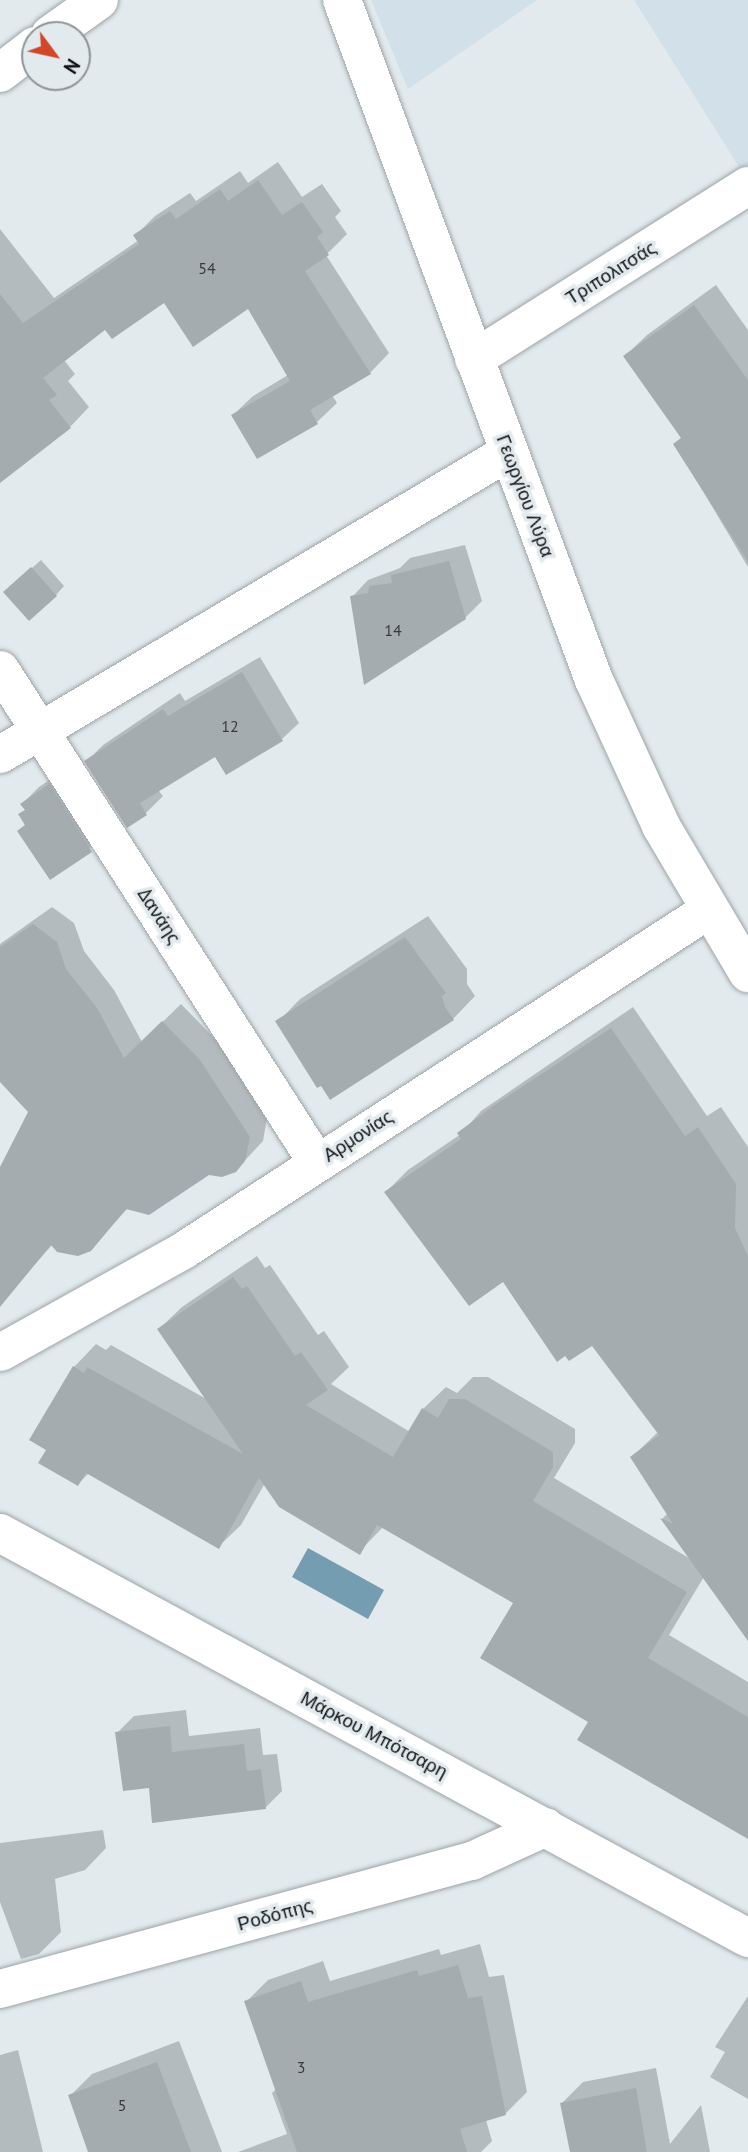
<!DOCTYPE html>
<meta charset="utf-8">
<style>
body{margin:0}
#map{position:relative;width:748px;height:2152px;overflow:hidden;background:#e2eaee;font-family:"PT Sans",sans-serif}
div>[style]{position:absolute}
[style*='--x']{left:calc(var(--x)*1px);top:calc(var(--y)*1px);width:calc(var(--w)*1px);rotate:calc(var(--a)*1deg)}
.built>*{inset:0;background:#d1e0e9}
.water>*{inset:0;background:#759db2}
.shadow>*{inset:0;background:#0003}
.building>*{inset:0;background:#a5acb0}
.roads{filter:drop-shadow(0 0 2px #9da4a8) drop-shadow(0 0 2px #9da4a8)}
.pedestrian>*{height:37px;margin:-18.5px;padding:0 18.5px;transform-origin:18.5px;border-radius:18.5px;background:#fff}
.minor>*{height:38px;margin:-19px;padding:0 19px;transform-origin:19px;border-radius:19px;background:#fff}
.secondary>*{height:38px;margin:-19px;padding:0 19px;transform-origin:19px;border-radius:19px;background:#fff}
span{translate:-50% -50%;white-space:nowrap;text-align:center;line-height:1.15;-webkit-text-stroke:7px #e2eaee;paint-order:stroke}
.number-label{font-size:16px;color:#363a3c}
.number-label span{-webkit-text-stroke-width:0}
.street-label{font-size:19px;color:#111415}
.north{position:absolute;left:21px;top:21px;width:70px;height:70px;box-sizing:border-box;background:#e2eaee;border:2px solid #8e9497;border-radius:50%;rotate:123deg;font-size:19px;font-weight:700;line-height:28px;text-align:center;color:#111415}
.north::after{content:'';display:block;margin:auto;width:24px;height:32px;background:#d04627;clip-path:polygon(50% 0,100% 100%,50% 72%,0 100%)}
</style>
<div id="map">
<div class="built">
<div style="clip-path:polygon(371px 0,537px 0,408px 89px)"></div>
<div style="clip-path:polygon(634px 0,748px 0,748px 165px,741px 170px)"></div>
</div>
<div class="water">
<div style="clip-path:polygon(308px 1548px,384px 1590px,368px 1619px,292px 1577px)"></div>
</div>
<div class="shadow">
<div style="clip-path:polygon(278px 162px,302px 197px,322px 184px,341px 211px,335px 217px,347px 234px,326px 255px,389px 353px,370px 373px,332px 395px,337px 403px,317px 422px,258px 457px,233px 415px,253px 396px,288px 375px,249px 307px,164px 301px,106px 327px,64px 360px,75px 374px,68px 381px,89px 407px,70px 427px,0 467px,0 229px,54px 298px,139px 240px,136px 235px,155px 216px,190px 193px,196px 201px,240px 171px,248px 183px)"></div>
<div style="clip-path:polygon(716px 285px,748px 330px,748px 567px,675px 444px,682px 437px,625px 356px,647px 335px)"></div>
<div style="clip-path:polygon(465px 545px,482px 601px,465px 618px,352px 597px,368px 580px,400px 568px,410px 558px)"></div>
<div style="clip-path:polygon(41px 560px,64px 586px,56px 595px,14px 584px)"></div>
<div style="clip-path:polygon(260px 657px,299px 723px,282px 739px,227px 772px,216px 754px,158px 790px,163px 796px,146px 813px,86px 762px,103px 745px,180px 693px,185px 701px)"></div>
<div style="clip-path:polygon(66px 769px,108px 834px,50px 878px,20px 815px,26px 809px,22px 804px,39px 787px)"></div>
<div style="clip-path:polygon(52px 907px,74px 923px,84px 951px,114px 990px,142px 1042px,181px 1004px,218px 1042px,267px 1118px,263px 1141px,235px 1171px,209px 1173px,128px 1208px,91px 1249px,52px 1245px,16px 1285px,0 1289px,0 1171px,31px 1112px,0 1080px,0 944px)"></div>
<div style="clip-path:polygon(428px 916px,467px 969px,467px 984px,475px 996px,453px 1019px,278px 1022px,300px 999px)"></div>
<div style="clip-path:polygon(633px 1007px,707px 1116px,721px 1107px,748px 1147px,748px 1632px,705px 1575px,669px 1635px,748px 1682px,748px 1837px,590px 1722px,515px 1603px,384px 1526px,359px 1552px,265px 1483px,241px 1525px,218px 1547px,89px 1473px,78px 1484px,48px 1449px,74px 1367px,96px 1344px,106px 1350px,111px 1345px,208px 1400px,159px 1329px,182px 1307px,257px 1256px,265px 1268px,270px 1265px,318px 1335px,324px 1331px,349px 1367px,331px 1384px,410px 1432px,423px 1409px,446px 1387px,457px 1393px,473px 1377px,488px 1377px,575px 1429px,575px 1443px,554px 1478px,694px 1561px,662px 1519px,668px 1513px,632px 1457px,658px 1432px,592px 1344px,386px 1192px,408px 1170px,461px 1134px,481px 1111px)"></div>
<div style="clip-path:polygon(186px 1710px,189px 1736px,260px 1728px,263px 1755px,277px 1754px,282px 1791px,265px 1808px,150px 1787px,117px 1733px,134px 1716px)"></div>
<div style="clip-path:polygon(103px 1830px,106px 1848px,85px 1870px,55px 1879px,61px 1932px,39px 1954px,21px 1959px,0 1902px,0 1843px)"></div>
<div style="clip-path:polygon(480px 1944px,489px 1977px,504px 1975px,527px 2092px,505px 2114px,486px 2120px,492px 2141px,481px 2152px,238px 2152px,287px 2134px,272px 2093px,277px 2088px,246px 2002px,268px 1980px,323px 1961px,330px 1981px,439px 1949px,441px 1955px)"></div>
<div style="clip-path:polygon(748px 1996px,748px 2099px,710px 2077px,725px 2052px,715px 2047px)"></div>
<div style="clip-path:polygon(179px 2041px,222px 2152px,91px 2152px,70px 2096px,92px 2074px)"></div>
<div style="clip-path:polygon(18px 2050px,43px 2152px,0 2152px,0 2055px)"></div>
<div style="clip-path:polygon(656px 2068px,670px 2144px,701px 2105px,710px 2152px,572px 2152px,562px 2103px,583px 2082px)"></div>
</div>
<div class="building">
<div style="clip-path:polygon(258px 180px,282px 215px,302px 202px,323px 232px,317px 237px,329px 255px,305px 271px,371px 374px,310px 410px,318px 424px,257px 459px,231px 415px,290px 381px,248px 309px,193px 347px,164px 303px,112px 339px,105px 330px,43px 378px,57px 395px,49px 400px,71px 428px,0 483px,0 294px,23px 323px,139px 244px,133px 235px,170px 211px,176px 219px,220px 189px,228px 201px)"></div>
<div style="clip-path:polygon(694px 305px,748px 380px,748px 562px,673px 444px,681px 438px,623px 356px)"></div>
<div style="clip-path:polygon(449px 561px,466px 619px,364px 685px,350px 596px,368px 593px,369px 586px,392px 583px,391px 575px)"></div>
<div style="clip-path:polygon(31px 567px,57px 596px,29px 621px,3px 592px)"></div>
<div style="clip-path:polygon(242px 672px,283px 741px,226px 775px,215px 757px,140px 803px,147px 815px,127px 828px,84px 761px,163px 709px,168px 716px)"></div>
<div style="clip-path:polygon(49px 784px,92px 852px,50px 880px,17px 831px,25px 825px,18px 814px,25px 810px,20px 804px)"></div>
<div style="clip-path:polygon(33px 924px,57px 942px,66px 969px,97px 1008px,124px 1058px,162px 1021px,200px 1060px,250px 1137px,245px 1161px,236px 1172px,222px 1177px,209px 1175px,149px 1215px,126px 1209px,91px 1251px,78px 1256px,57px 1252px,51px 1245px,0 1307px,0 1167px,28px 1112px,0 1082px,0 947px)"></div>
<div style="clip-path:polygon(405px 937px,446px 993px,442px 996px,445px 1007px,454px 1020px,330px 1100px,321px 1086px,317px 1088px,275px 1021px)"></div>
<div style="clip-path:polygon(611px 1028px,685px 1136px,698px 1127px,736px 1184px,735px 1228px,748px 1256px,748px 1641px,660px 1518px,673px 1524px,630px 1457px,659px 1435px,592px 1346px,569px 1361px,565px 1356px,557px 1362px,503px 1282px,469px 1306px,384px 1192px,461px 1139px,457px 1133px,493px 1106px)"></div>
<div style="clip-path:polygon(233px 1277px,242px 1289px,247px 1286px,295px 1356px,301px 1352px,328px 1390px,306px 1405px,393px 1457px,422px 1408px,438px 1418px,449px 1399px,465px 1399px,553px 1452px,553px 1467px,533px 1501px,687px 1592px,648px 1658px,748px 1717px,748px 1839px,577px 1740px,588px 1722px,480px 1658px,513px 1603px,377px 1525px,360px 1555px,279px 1507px,259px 1478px,219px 1549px,86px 1473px,78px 1486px,38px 1463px,46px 1450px,29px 1440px,73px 1366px,84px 1373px,87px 1367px,243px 1454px,157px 1329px)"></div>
<div style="clip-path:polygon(170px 1726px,172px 1752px,244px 1744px,247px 1771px,261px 1769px,266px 1809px,152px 1823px,149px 1788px,123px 1791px,115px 1732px)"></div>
<div style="clip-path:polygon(458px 1965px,468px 1998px,482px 1996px,506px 2115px,460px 2129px,467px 2152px,297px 2152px,244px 2001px,301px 1981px,308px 2002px,417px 1970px,419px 1976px)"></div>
<div style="clip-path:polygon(157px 2062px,191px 2152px,88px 2152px,68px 2095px)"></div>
<div style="clip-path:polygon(636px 2088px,647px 2152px,570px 2152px,560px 2103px)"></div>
</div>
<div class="roads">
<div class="pedestrian">
<div style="--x:0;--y:669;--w:587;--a:57.31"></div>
<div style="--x:0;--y:754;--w:592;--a:-30.76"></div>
<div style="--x:0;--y:1352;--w:210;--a:-29.1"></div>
<div style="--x:183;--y:1250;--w:627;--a:-32.95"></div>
</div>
<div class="minor">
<div style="--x:50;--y:35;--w:60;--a:-35.5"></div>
<div style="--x:0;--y:73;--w:44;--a:-37.6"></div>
<div style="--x:474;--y:359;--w:324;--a:-32.3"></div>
<div style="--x:0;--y:1533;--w:851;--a:28.43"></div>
<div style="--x:0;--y:1989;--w:489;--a:-15.2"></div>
<div style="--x:472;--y:1861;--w:81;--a:-24.7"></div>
</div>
<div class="secondary">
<div style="--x:342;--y:0;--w:725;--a:69.67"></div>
<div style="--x:594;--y:680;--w:161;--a:65.3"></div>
<div style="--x:661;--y:826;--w:171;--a:59.4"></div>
</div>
</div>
<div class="number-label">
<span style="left:207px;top:268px">54</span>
<span style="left:393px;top:630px">14</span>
<span style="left:230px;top:726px">12</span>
<span style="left:301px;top:2067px">3</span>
<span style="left:122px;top:2105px">5</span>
</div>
<div class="street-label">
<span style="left:611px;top:273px;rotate:-32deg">Τριπολιτσάς</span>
<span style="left:525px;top:496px;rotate:69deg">Γεωργίου Λύρα</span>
<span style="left:159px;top:916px;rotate:57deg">Δανάης</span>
<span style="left:358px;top:1136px;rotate:-33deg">Αρμονίας</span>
<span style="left:374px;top:1735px;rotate:28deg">Μάρκου Μπότσαρη</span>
<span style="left:275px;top:1915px;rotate:-15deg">Ροδόπης</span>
</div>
<div class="north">N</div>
</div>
